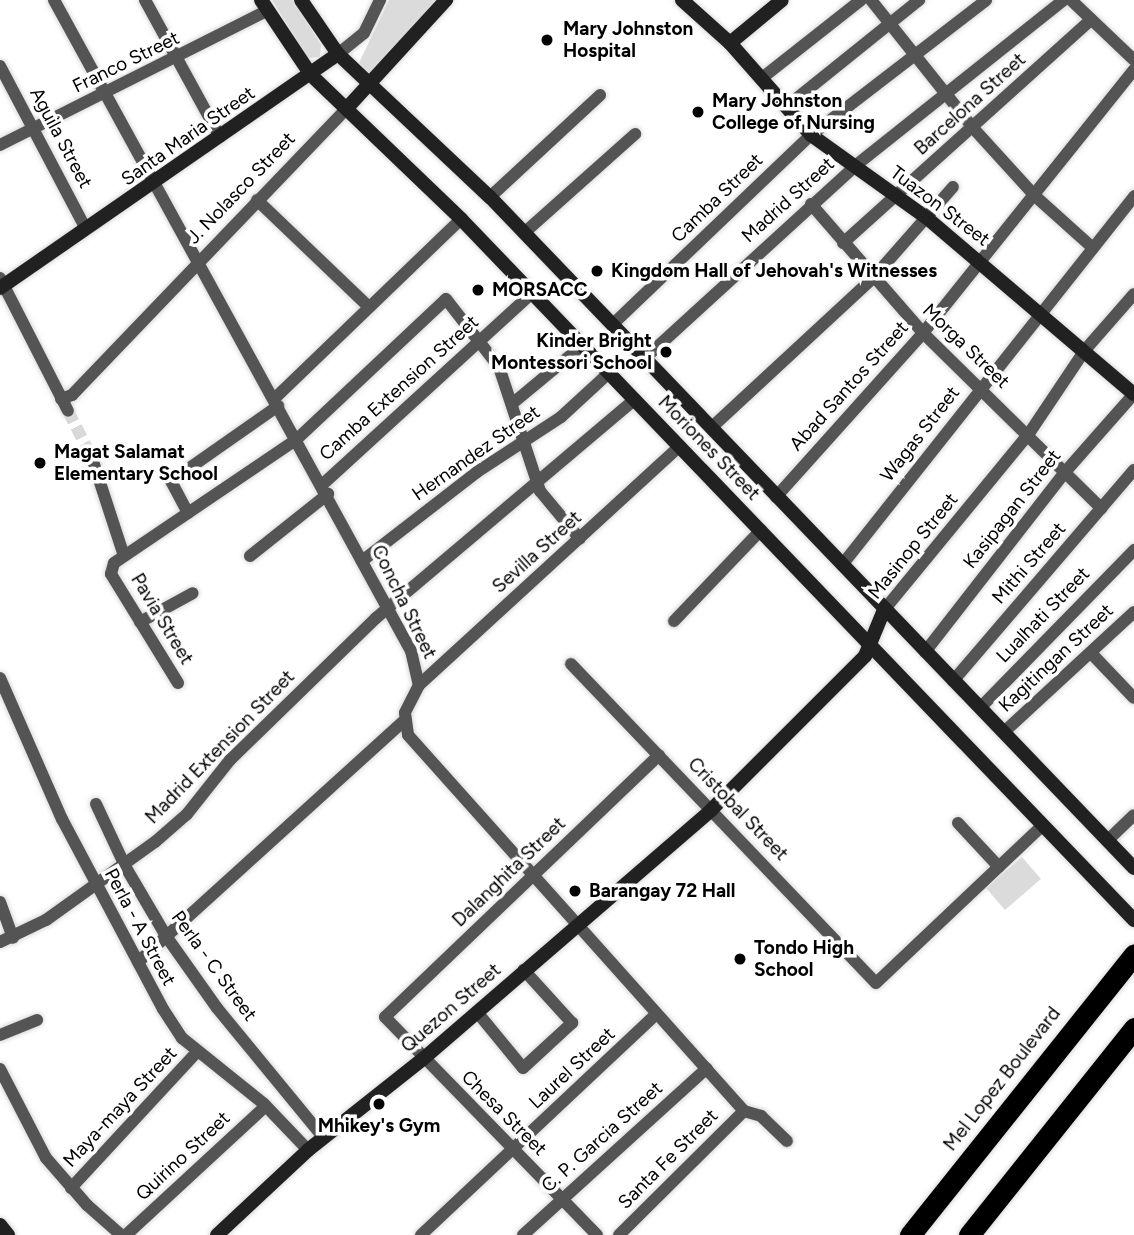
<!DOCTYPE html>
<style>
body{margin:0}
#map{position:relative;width:1134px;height:1235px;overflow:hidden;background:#fff;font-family:Figtree,sans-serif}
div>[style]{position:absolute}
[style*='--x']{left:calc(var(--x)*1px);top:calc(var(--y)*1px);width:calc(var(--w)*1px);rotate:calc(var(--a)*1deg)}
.green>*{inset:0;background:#dbdbdb}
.street-tunnel>*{height:12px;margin-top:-6px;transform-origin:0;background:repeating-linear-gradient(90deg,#d9d9d9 0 12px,transparent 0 18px)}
.roads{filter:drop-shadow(0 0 2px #dbdbdb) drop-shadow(0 0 2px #dbdbdb)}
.street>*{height:12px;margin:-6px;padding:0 6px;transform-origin:6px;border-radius:6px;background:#545454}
.secondary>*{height:14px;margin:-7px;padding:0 7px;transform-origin:7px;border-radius:7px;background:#212121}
.highway>*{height:21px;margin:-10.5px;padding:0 10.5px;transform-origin:10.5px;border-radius:10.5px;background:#000}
.dots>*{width:19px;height:19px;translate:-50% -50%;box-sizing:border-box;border:4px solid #fff;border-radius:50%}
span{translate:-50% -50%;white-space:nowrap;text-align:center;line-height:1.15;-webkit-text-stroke:7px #fff;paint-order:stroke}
.poi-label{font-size:19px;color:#000;font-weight:700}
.left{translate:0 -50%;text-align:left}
.right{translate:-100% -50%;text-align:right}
.street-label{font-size:19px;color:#000}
</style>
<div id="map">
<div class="green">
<div style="clip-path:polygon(272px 0,293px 0,321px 45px,320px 57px,308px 58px)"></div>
<div style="clip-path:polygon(389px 0,435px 0,411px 33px,370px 74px,359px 63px)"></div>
<div style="clip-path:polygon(1022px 857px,1041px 879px,1005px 910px,986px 888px)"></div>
</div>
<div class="street-tunnel">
<div style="--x:68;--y:411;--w:53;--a:62.9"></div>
</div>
<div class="roads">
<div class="street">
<div style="--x:54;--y:0;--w:742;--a:61.26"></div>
<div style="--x:411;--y:651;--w:35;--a:77"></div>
<div style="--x:419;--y:685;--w:31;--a:117"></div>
<div style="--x:405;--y:713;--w:22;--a:82"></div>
<div style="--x:408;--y:735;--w:504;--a:48.22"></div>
<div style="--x:744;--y:1111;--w:18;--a:16"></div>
<div style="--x:761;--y:1116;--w:36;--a:44"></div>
<div style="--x:145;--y:0;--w:156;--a:61.3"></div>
<div style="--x:871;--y:0;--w:165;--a:51.4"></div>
<div style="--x:974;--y:129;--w:91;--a:47.7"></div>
<div style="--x:1035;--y:196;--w:78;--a:41.9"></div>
<div style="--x:1071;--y:0;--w:87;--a:43.6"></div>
<div style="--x:338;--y:54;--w:33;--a:-39"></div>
<div style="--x:364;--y:33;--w:37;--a:-64"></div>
<div style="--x:0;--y:66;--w:184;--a:62.2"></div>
<div style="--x:762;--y:78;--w:126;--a:-38.2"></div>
<div style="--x:786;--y:107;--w:171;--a:-38.8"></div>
<div style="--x:0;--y:145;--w:299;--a:-26.7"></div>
<div style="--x:490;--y:197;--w:150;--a:-42.8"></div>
<div style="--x:257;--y:200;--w:153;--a:43.7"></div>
<div style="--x:811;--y:204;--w:171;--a:49"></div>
<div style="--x:923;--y:333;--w:250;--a:44.5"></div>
<div style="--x:524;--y:233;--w:149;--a:-41.7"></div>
<div style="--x:843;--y:243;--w:334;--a:-42"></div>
<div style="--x:0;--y:278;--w:149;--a:62.9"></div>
<div style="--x:612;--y:325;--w:275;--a:-43.7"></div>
<div style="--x:811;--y:135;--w:221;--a:-37.6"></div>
<div style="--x:644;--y:359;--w:286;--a:-42.4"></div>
<div style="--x:855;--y:166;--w:267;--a:-38.5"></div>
<div style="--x:61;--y:399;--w:12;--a:-20"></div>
<div style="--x:72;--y:395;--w:397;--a:-46.2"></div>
<div style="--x:274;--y:399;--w:260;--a:-43.9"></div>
<div style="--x:513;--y:403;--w:91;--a:-39.6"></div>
<div style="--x:711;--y:428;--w:221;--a:-42.8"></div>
<div style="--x:873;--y:278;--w:121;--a:-48.7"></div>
<div style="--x:92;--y:458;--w:100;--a:71.9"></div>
<div style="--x:323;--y:484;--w:283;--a:-42.4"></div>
<div style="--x:776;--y:497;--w:220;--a:-48.1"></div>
<div style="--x:923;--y:333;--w:337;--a:-51.3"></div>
<div style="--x:188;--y:513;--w:36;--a:-118"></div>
<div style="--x:171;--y:481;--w:131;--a:-35"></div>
<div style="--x:250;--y:556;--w:100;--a:-38.5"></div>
<div style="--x:362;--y:561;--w:145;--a:-37.7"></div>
<div style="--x:477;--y:472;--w:100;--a:-33.2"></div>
<div style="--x:561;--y:417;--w:67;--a:-42.6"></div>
<div style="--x:842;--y:565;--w:471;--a:-51.6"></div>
<div style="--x:884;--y:610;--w:227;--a:-50.6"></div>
<div style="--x:1028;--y:435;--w:102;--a:-56.2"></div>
<div style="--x:1085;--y:350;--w:74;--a:-48.8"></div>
<div style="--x:674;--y:621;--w:126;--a:-46.3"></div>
<div style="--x:140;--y:622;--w:60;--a:-28.7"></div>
<div style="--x:925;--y:652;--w:229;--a:-52.1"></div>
<div style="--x:1066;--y:471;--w:103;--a:-48.6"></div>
<div style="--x:1091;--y:653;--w:62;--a:46.3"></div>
<div style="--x:571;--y:664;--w:441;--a:46.3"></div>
<div style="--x:876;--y:983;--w:230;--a:-43.4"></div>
<div style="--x:0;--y:678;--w:154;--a:66.3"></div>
<div style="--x:62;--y:819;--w:215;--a:62"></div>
<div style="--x:163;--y:1009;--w:35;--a:57"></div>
<div style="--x:182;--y:1038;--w:105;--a:38.8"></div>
<div style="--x:264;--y:1104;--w:64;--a:46.3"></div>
<div style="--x:953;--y:681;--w:278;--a:-49.4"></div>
<div style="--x:178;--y:683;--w:128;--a:-121.6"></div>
<div style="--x:111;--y:574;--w:11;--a:-75"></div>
<div style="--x:114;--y:563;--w:221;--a:-34.1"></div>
<div style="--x:297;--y:439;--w:204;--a:-43.2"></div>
<div style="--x:446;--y:299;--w:86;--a:52.1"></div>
<div style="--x:499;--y:367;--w:131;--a:71.7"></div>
<div style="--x:540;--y:491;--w:62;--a:50.2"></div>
<div style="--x:419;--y:685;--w:354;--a:-42.5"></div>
<div style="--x:980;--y:708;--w:221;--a:-45.7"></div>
<div style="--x:1004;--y:732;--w:177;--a:-42.7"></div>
<div style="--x:96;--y:804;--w:68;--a:64.9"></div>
<div style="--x:125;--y:866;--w:81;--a:59.6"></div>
<div style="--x:166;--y:936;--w:88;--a:54.7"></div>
<div style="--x:217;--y:1008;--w:167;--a:50.6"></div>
<div style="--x:958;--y:823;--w:60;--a:47"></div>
<div style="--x:1107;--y:841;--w:37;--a:-44"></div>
<div style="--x:0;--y:902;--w:38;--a:70"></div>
<div style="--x:0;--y:942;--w:51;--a:-25.6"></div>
<div style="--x:46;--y:920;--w:134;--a:-35.6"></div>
<div style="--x:155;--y:842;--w:43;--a:-41.2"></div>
<div style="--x:187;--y:814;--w:69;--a:-51.5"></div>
<div style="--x:230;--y:760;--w:204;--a:-44.2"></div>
<div style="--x:376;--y:618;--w:339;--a:-40.2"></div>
<div style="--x:138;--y:962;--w:358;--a:-42.2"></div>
<div style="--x:477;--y:1012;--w:72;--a:50.6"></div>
<div style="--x:523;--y:1068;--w:67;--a:-42.6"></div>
<div style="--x:572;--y:1023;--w:72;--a:-132.2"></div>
<div style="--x:0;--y:1035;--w:40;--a:-22"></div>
<div style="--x:0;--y:1069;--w:100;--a:62.7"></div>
<div style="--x:46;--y:1158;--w:62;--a:48.9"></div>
<div style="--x:87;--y:1205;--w:45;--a:41.4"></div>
<div style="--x:71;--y:1188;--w:185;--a:-47.2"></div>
<div style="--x:126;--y:1235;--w:190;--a:-42.7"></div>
<div style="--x:421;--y:1235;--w:323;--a:-43.2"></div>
<div style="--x:523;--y:1235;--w:248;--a:-42.2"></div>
<div style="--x:597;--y:1235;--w:304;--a:-134.2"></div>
<div style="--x:385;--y:1017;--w:379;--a:-43.7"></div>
<div style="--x:619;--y:1235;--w:176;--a:-44.8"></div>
</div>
<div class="secondary">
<div style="--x:261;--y:0;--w:90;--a:56.3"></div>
<div style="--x:311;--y:75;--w:208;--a:43.8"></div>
<div style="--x:461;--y:219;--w:972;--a:46.17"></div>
<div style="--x:301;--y:0;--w:65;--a:55.6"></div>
<div style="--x:338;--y:54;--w:209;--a:43.3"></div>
<div style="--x:490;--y:197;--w:930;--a:46.18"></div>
<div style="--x:682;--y:0;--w:64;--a:41.9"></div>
<div style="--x:730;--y:43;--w:123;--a:48.6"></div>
<div style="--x:811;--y:135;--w:143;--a:35.6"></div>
<div style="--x:927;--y:218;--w:272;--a:40.4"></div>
<div style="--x:730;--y:43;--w:67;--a:-39.6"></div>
<div style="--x:347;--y:108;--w:147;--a:-47.5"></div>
<div style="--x:0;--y:288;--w:411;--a:-34.7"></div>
<div style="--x:0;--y:1225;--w:13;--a:51"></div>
<div style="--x:217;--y:1235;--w:125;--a:-43"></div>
<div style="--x:308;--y:1150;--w:147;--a:-38.4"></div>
<div style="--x:423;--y:1059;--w:381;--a:-40.8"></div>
<div style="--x:711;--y:810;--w:218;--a:-45"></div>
<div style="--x:865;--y:656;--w:50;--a:-67.6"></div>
</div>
<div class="highway">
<div style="--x:910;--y:1235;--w:359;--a:-51.4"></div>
<div style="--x:969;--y:1235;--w:265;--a:-51.4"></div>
</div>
</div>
<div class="dots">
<div style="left:547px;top:40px;background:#000"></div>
<div style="left:698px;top:112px;background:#000"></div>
<div style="left:597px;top:271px;background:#000"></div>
<div style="left:478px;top:290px;background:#000"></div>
<div style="left:666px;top:352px;background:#000"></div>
<div style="left:40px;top:463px;background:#000"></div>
<div style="left:575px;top:891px;background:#000"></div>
<div style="left:740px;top:959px;background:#000"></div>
<div style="left:379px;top:1104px;background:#000"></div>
</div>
<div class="poi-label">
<span class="left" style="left:563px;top:40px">Mary Johnston<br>Hospital</span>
<span class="left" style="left:712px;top:112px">Mary Johnston<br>College of Nursing</span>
<span class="left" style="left:611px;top:271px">Kingdom Hall of Jehovah's Witnesses</span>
<span class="left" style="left:492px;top:290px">MORSACC</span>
<span class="right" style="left:652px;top:352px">Kinder Bright<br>Montessori School</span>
<span class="left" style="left:54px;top:463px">Magat Salamat<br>Elementary School</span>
<span class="left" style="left:589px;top:891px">Barangay 72 Hall</span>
<span class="left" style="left:754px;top:959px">Tondo High<br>School</span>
<span style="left:379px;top:1126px">Mhikey's Gym</span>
</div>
<div class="street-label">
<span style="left:126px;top:62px;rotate:-26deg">Franco Street</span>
<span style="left:970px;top:104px;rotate:-42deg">Barcelona Street</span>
<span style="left:188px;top:136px;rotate:-35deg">Santa Maria Street</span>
<span style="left:61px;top:138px;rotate:62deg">Aguila Street</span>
<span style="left:241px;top:188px;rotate:-46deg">J. Nolasco Street</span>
<span style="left:717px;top:198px;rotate:-44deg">Camba Street</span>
<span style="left:788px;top:200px;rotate:-42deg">Madrid Street</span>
<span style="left:940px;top:206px;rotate:37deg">Tuazon Street</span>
<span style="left:966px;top:346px;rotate:44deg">Morga Street</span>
<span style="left:849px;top:386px;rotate:-48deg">Abad Santos Street</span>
<span style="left:399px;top:388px;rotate:-42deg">Camba Extension Street</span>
<span style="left:920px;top:434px;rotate:-52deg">Wagas Street</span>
<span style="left:709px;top:448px;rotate:46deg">Moriones Street</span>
<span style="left:476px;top:453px;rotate:-35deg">Hernandez Street</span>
<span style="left:1012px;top:509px;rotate:-52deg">Kasipagan Street</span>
<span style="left:913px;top:546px;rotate:-51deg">Masinop Street</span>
<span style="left:537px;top:552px;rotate:-42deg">Sevilla Street</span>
<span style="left:1029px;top:563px;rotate:-49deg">Mithi Street</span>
<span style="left:404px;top:602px;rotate:64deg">Concha Street</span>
<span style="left:1043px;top:615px;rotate:-46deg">Lualhati Street</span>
<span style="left:162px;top:619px;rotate:59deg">Pavia Street</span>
<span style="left:1056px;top:658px;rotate:-43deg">Kagitingan Street</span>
<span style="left:220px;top:747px;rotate:-46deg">Madrid Extension Street</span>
<span style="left:738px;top:809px;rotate:46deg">Cristobal Street</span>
<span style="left:509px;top:872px;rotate:-44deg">Dalanghita Street</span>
<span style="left:140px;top:927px;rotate:62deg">Perla - A Street</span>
<span style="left:214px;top:966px;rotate:54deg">Perla - C Street</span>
<span style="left:451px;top:1008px;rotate:-41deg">Quezon Street</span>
<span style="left:572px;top:1068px;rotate:-43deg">Laurel Street</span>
<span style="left:1002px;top:1079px;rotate:-52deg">Mel Lopez Boulevard</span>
<span style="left:120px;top:1107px;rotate:-47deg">Maya-maya Street</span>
<span style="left:504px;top:1113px;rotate:45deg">Chesa Street</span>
<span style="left:602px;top:1137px;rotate:-42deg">C. P. Garcia Street</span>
<span style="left:183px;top:1156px;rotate:-43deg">Quirino Street</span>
<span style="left:668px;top:1159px;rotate:-45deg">Santa Fe Street</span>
</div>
</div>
